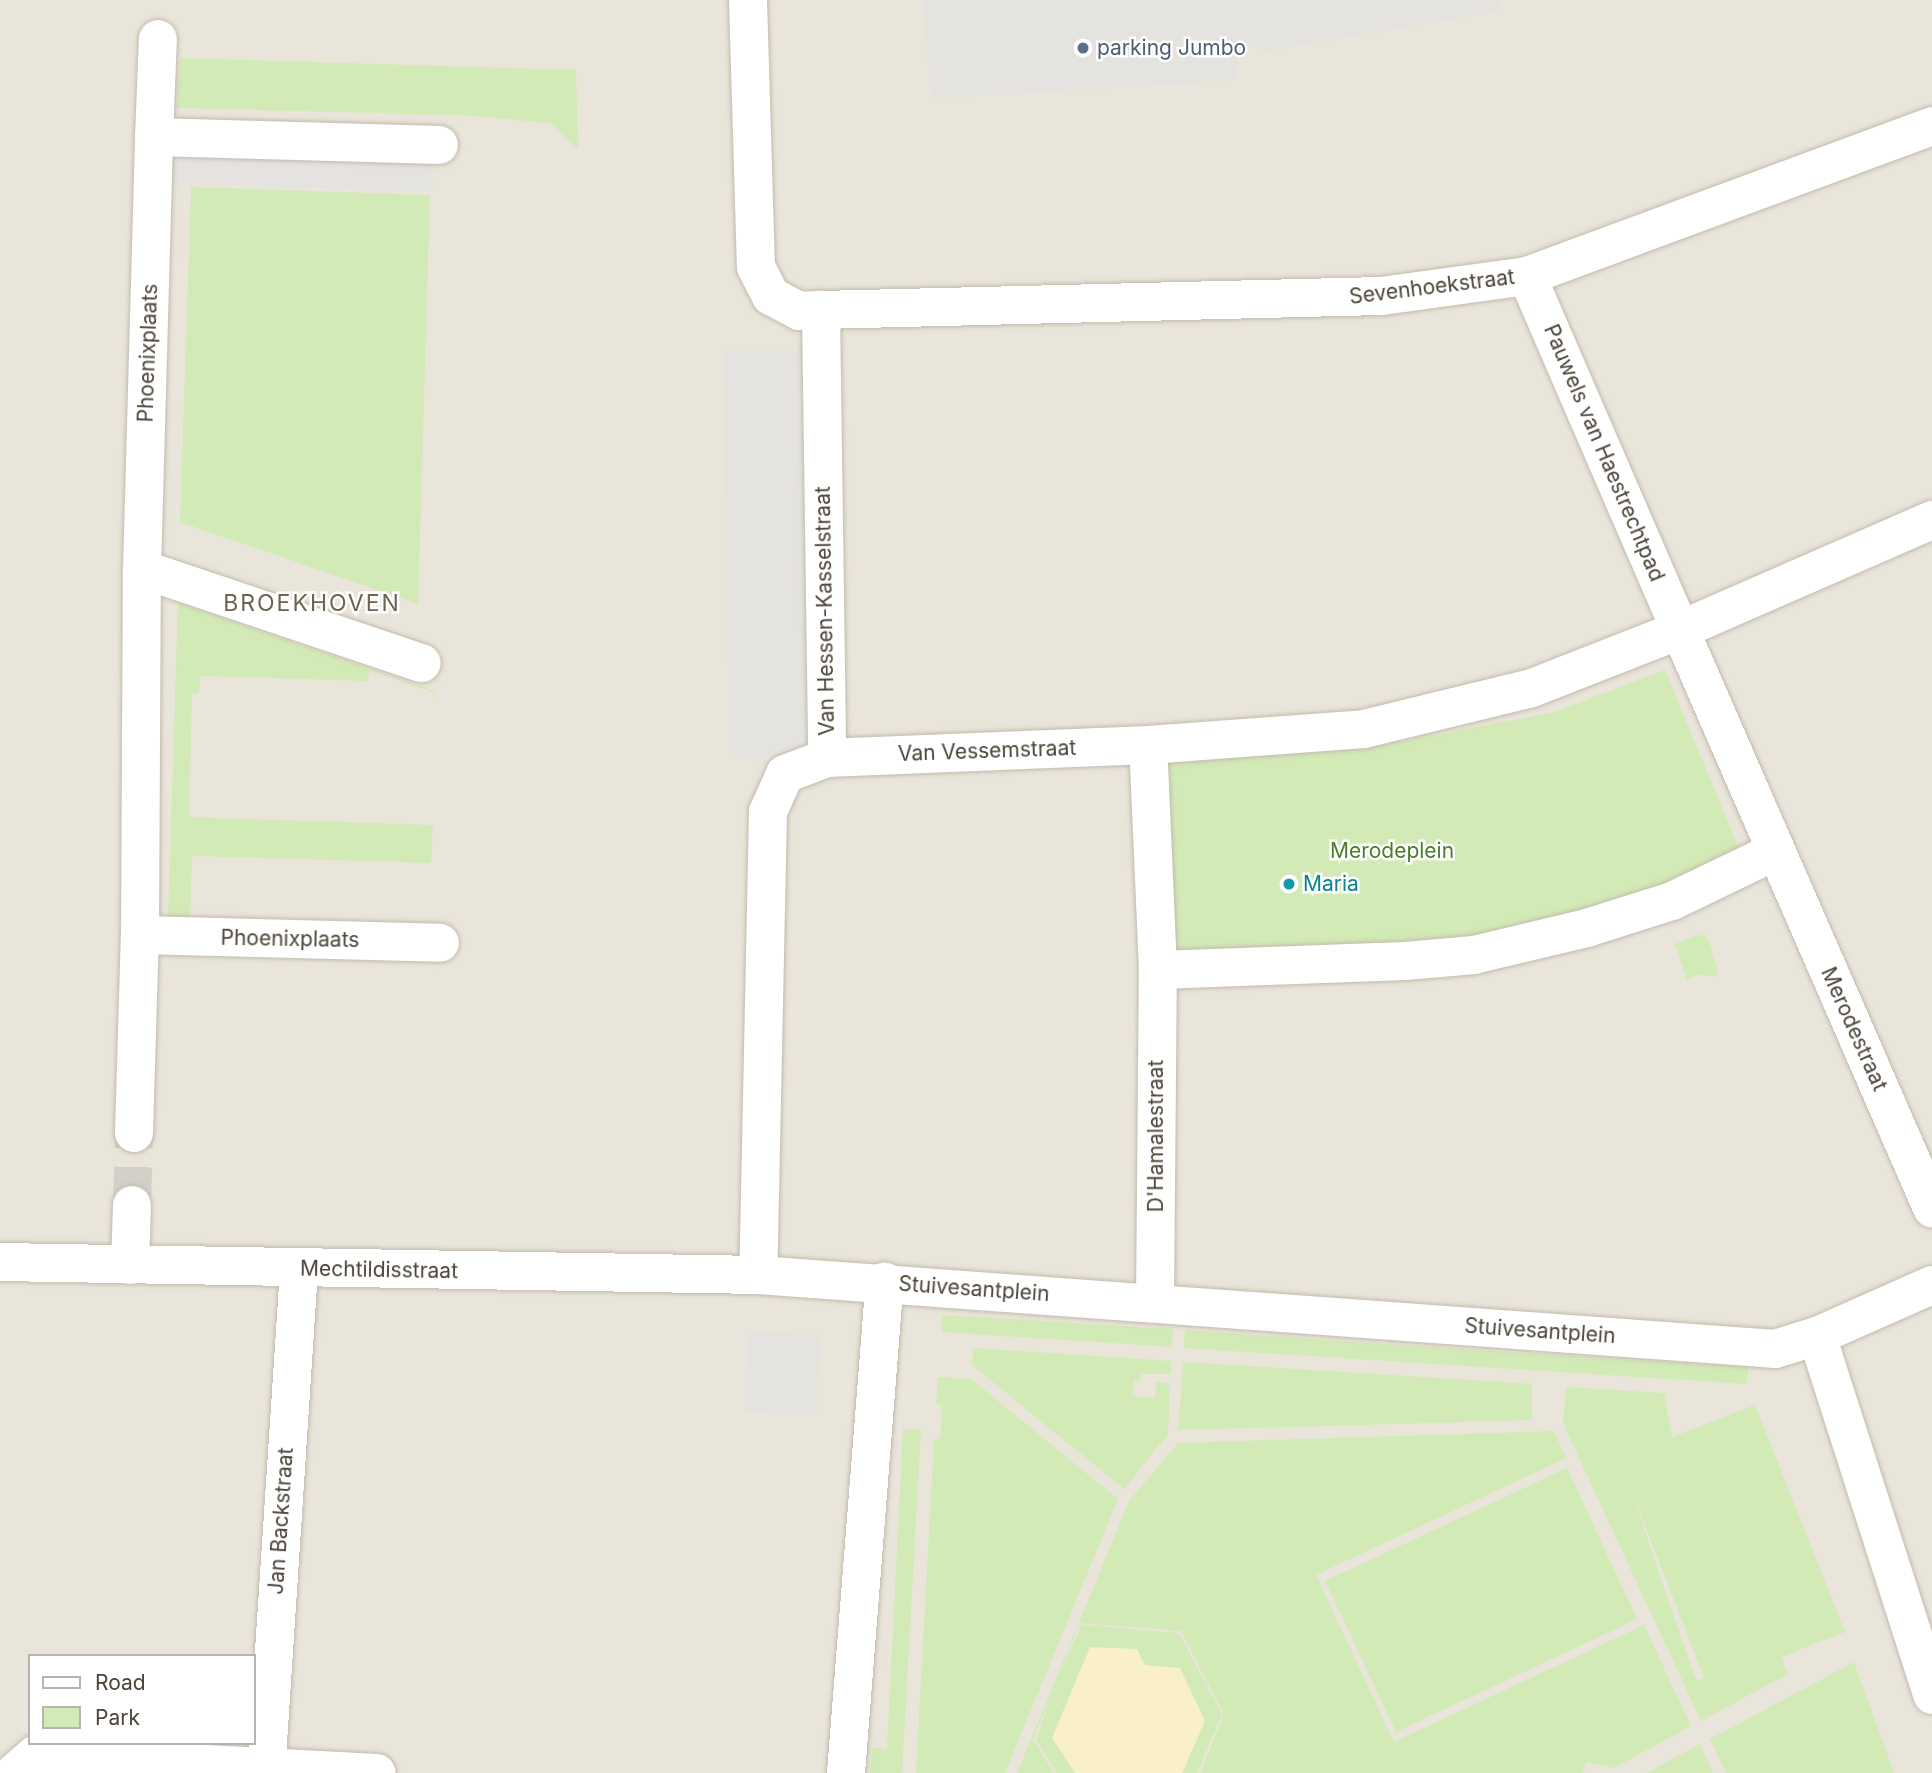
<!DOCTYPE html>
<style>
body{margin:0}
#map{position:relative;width:1932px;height:1773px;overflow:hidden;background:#f6f3ec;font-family:Inter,sans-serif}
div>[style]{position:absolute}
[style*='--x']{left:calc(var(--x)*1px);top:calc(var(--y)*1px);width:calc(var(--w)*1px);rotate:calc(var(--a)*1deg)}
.residential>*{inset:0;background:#eae5da}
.green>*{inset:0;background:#d2eab5}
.sand>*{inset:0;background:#f9efc9}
.parking>*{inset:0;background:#e5e3e0}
.street-tunnel>*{height:38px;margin-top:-19px;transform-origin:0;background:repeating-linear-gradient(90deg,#d4d0c8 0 38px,transparent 0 57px)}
.roads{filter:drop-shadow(0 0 2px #c2bbae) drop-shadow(0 0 2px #c2bbae)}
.street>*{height:38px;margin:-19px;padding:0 19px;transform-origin:19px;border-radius:19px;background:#fff}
.dots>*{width:19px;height:19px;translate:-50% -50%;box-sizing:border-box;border:4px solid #fff;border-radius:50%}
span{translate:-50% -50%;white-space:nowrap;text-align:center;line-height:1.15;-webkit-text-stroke:5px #fff;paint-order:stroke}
.service-label{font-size:21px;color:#4e5e75}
.left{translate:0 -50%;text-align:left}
.street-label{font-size:21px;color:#4b4439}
.park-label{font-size:21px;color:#4a7f2a}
.culture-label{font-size:21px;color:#0d838f}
.neighbourhood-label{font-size:23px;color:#6e6250;letter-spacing:2px}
.legend{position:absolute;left:28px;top:1654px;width:228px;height:91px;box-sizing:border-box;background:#fff;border:2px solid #b7b4b0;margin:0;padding:9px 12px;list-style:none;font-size:21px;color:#4b4439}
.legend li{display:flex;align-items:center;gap:14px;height:35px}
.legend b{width:35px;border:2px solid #b7b4b0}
</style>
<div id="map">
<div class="residential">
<div style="clip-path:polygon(evenodd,0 0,1932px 0,1932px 1773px,0 1773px,0 0,30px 1656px,254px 1656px,254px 1743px,30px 1743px,30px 1656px)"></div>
</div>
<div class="green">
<div style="clip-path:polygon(180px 58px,576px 70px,578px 149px,550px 123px,462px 115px,177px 108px)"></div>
<div style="clip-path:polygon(191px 187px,430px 195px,418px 604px,180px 522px)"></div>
<div style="clip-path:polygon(178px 603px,435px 691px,435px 701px,433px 692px,370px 670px,367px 681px,200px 676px,199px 694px,192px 694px,189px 817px,433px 825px,431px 863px,192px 856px,190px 919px,168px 918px)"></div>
<div style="clip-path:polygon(1665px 670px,1744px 861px,1641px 904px,1401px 956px,1162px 961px,1157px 761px,1368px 748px,1554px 712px)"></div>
<div style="clip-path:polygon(1697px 935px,1705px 936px,1709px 942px,1718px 971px,1717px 977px,1699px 974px,1687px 980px,1675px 944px)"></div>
<div style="clip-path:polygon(942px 1315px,1173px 1329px,1172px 1347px,941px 1332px)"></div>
<div style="clip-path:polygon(1185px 1330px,1397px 1345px,1748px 1367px,1747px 1384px,1184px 1348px)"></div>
<div style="clip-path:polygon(973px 1348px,1171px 1361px,1171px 1374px,1141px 1374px,1140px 1381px,1134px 1381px,1132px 1396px,1155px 1398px,1156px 1382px,1170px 1383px,1168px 1434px,1124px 1489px,972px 1365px)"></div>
<div style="clip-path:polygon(1183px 1362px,1532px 1384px,1532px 1420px,1178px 1430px)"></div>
<div style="clip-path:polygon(938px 1377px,971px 1379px,1118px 1499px,1005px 1773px,916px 1773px,934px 1439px,940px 1439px,942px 1405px,936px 1404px)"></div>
<div style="clip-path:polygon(evenodd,1566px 1387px,1664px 1393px,1672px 1437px,1755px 1405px,1845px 1632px,1781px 1657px,1788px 1674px,1701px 1721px,1566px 1430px,1563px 1420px,1566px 1387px,1629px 1485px,1704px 1677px,1704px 1678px,1696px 1680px,1629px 1485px)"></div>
<div style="clip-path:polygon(903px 1429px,921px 1430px,902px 1773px,870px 1773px,872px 1748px,887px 1749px)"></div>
<div style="clip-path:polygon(1554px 1431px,1566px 1458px,1316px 1575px,1394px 1742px,1644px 1625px,1691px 1726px,1614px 1768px,1587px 1762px,1583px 1773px,1200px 1773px,1224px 1715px,1181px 1631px,1080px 1623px,1059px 1675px,1082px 1625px,1179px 1633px,1222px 1715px,1197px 1773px,1057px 1773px,1036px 1740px,1052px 1692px,1033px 1740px,1054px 1773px,1017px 1773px,1129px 1501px,1178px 1443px)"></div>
<div style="clip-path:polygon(1567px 1468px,1637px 1619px,1396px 1732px,1325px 1581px)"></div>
<div style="clip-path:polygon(1854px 1662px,1894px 1773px,1726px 1773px,1710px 1739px)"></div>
<div style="clip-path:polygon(1700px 1744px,1713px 1773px,1647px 1773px)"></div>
</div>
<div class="sand">
<div style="clip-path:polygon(1090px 1647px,1137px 1649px,1145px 1665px,1180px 1668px,1205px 1721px,1182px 1773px,1075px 1773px,1052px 1738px)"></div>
</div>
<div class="parking">
<div style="clip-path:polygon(923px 0,1499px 0,1500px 11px,1267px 51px,1239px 44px,1237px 80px,931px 99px)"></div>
<div style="clip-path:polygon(173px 152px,433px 161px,432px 192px,172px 184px)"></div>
<div style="clip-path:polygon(811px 350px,812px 758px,729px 758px,724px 351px)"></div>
<div style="clip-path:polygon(748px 1331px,820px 1335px,816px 1416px,744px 1412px)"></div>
</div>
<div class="street-tunnel">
<div style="--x:132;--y:1205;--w:72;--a:-88.4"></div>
</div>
<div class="roads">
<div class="street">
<div style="--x:748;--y:0;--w:267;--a:88.3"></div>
<div style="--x:756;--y:267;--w:33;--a:63"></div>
<div style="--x:771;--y:296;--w:32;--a:28"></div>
<div style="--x:799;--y:311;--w:22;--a:-3"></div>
<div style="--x:821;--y:310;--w:448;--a:89.2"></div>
<div style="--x:827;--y:758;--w:45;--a:159.1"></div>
<div style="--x:785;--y:774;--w:42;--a:114.1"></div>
<div style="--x:768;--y:812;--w:463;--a:91.2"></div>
<div style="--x:154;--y:137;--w:98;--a:-87.7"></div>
<div style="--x:1527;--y:276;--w:386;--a:66.6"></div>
<div style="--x:1680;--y:630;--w:275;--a:-23.6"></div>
<div style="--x:821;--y:310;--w:560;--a:-1.43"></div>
<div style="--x:1381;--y:296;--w:147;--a:-7.8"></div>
<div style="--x:1527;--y:276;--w:432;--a:-20.3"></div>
<div style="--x:142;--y:569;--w:295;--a:18.6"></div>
<div style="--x:827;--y:758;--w:321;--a:-2.3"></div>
<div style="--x:1776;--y:851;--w:115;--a:154.3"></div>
<div style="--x:1672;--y:901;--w:89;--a:162.4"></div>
<div style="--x:1587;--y:928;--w:116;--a:166.6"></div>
<div style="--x:1474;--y:955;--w:69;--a:175"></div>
<div style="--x:1405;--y:961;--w:247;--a:177.9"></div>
<div style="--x:1158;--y:970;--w:225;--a:-92.5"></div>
<div style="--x:1148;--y:745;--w:217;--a:-4.2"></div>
<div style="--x:1364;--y:729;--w:173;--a:-13.7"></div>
<div style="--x:1532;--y:688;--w:159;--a:-21.4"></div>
<div style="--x:1680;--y:630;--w:631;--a:66.44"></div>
<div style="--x:140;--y:935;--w:300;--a:1.5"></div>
<div style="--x:134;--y:1133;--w:198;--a:-88.3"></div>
<div style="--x:140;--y:935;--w:366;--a:-89.7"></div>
<div style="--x:142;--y:569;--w:432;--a:-88.4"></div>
<div style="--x:154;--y:137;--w:285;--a:1.6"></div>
<div style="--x:0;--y:1262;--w:758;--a:0.98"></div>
<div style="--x:758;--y:1275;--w:1020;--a:4.16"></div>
<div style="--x:1775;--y:1349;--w:44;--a:-17.2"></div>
<div style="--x:1817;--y:1336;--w:126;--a:-23.9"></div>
<div style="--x:130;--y:1265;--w:60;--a:-88.1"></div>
<div style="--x:1155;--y:1302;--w:332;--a:-89.5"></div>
<div style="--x:1817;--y:1336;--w:377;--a:72.2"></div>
<div style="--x:14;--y:1773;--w:28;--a:-41"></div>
<div style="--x:35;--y:1755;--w:342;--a:3"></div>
<div style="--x:266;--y:1773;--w:505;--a:-86.25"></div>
<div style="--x:846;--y:1773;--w:493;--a:-85.5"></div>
</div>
</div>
<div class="dots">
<div style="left:1083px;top:48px;background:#5c6f8a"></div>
<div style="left:1289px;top:884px;background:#0f9aa8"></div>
</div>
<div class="service-label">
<span class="left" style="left:1097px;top:48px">parking Jumbo</span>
</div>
<div class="street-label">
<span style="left:1432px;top:287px;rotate:-7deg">Sevenhoekstraat</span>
<span style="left:148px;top:353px;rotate:-88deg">Phoenixplaats</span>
<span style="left:1604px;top:453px;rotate:67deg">Pauwels van Haestrechtpad</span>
<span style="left:825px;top:611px;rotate:-91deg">Van Hessen-Kasselstraat</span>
<span style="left:987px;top:751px;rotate:-2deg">Van Vessemstraat</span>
<span style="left:290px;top:939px;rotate:1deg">Phoenixplaats</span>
<span style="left:1854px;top:1029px;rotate:66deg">Merodestraat</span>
<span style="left:1156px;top:1136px;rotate:-90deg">D'Hamalestraat</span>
<span style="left:379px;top:1270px;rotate:1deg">Mechtildisstraat</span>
<span style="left:974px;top:1289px;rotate:4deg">Stuivesantplein</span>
<span style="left:1540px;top:1331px;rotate:4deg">Stuivesantplein</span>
<span style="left:281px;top:1521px;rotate:-86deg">Jan Backstraat</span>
</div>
<div class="park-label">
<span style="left:1392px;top:851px">Merodeplein</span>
</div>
<div class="culture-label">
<span class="left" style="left:1303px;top:884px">Maria</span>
</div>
<div class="neighbourhood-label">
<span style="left:312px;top:603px">BROEKHOVEN</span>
</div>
<ul class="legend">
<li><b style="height:9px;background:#fff"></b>Road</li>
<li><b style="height:19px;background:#d2eab5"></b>Park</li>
</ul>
</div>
